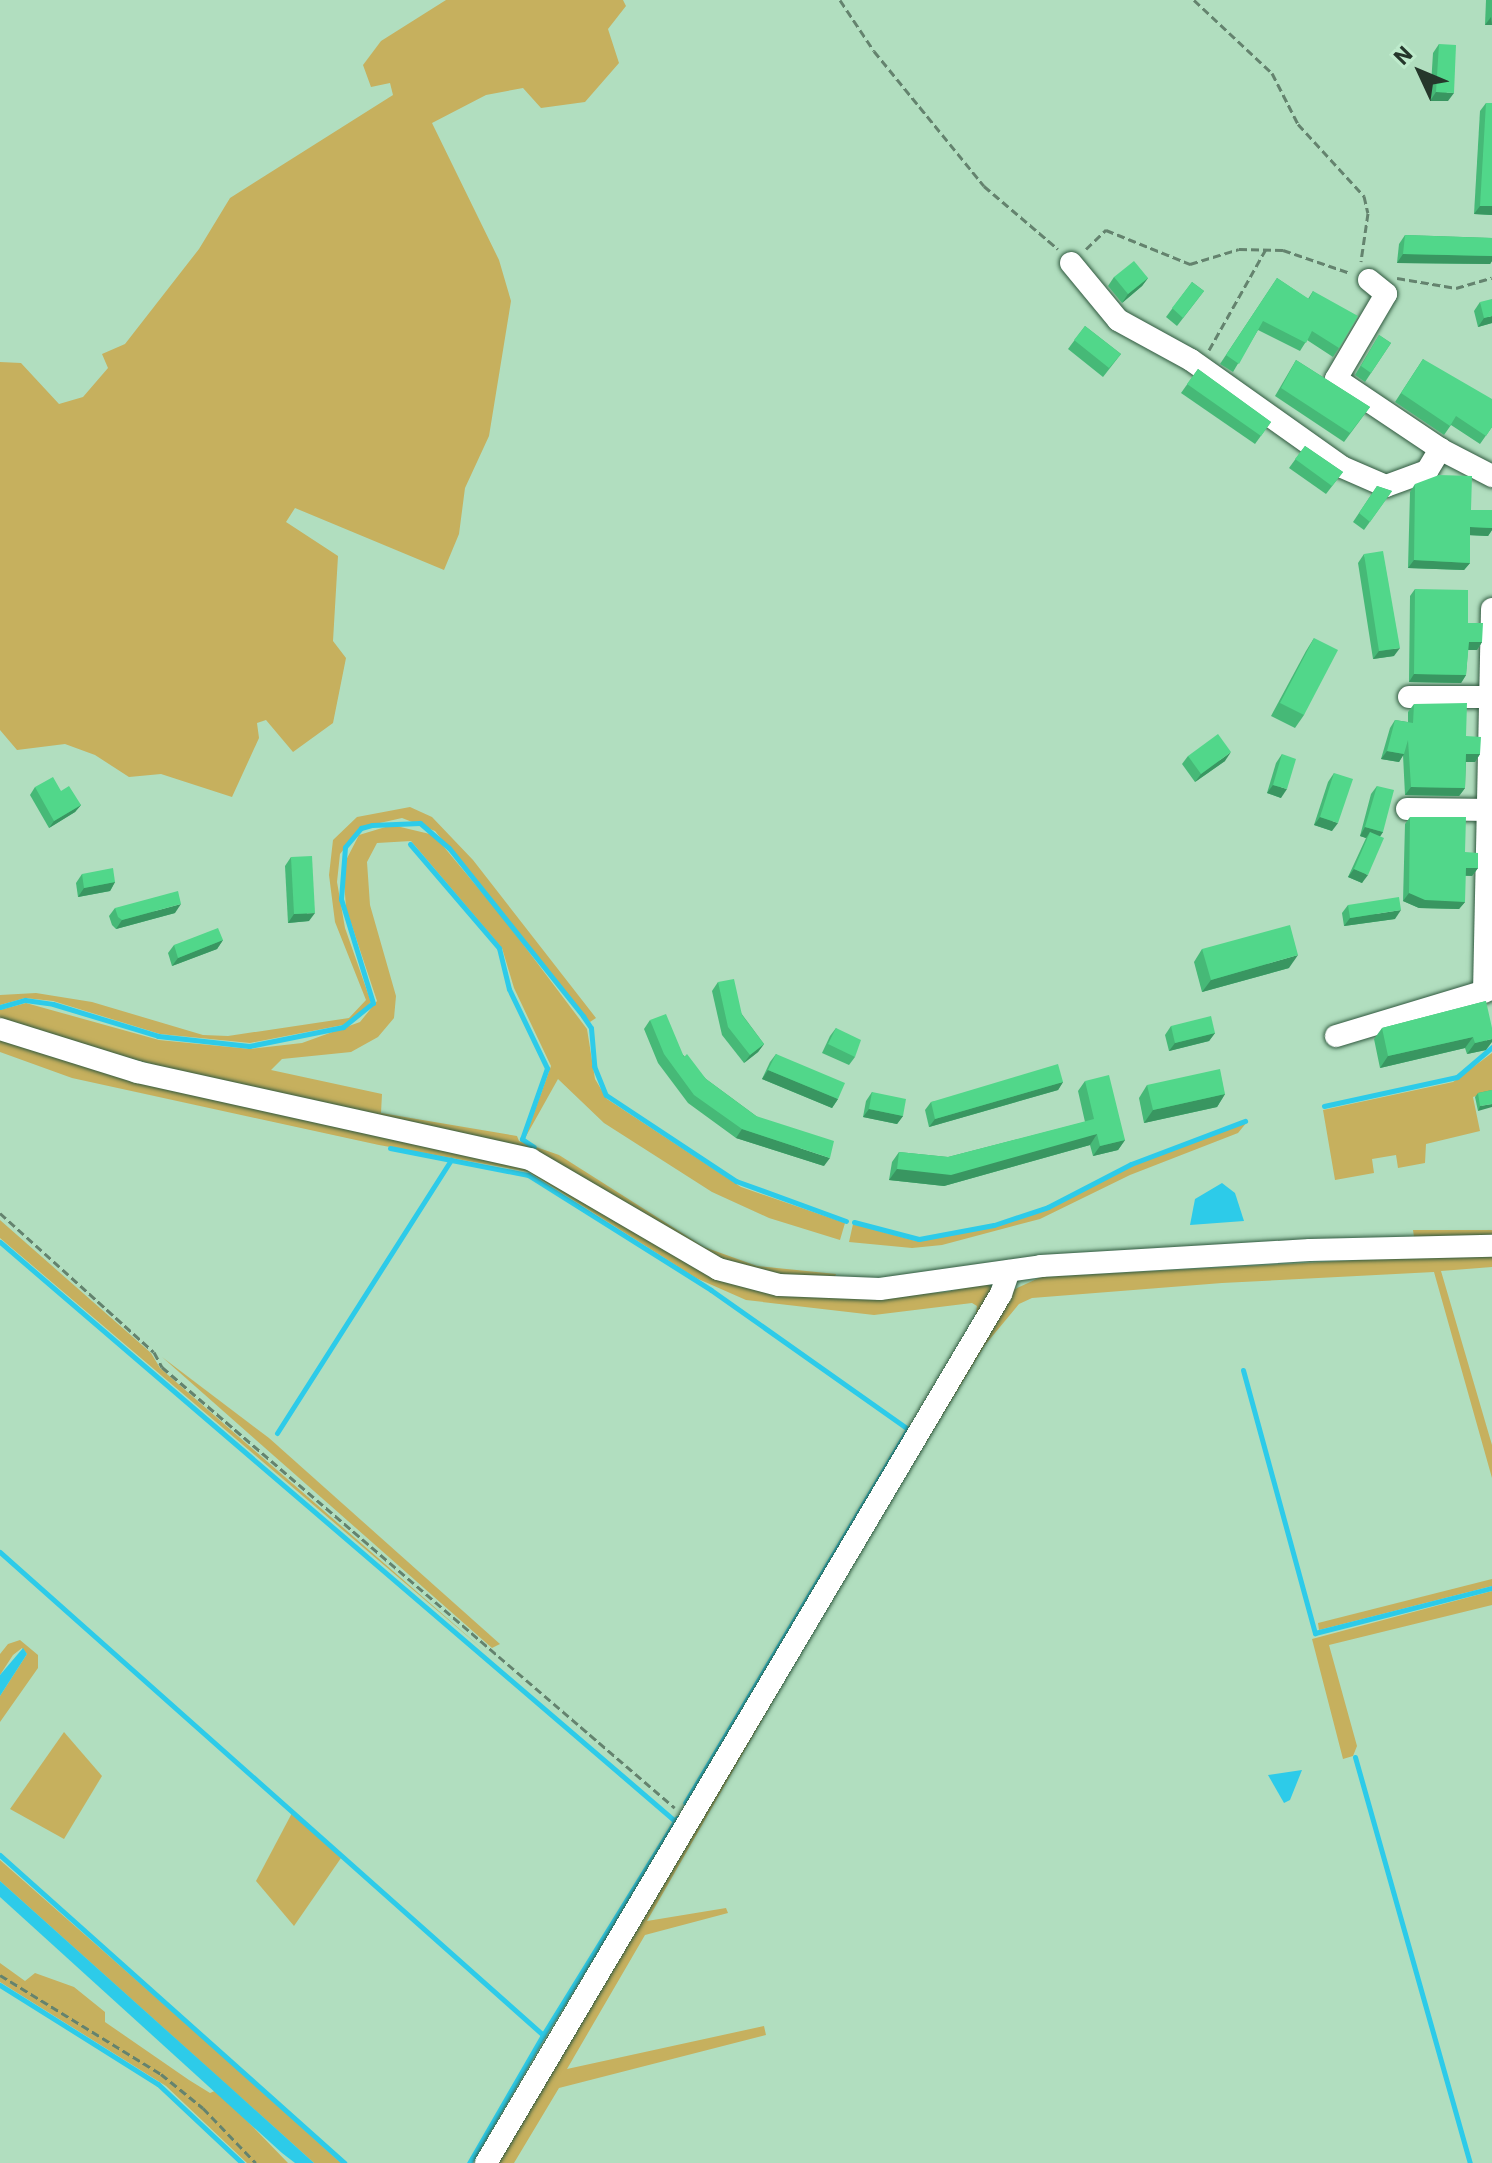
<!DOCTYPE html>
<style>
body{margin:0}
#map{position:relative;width:1492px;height:2163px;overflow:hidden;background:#b1debf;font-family:"IBM Plex Sans",sans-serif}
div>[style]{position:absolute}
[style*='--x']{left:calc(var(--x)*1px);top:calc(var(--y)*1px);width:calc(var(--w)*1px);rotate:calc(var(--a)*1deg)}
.green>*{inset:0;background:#c6b05e}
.water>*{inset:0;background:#2dcbe9}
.stream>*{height:5px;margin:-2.5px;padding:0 2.5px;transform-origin:2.5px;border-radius:2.5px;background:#2dcbe9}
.path>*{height:3px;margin-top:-1.5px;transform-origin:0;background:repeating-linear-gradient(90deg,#64836e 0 8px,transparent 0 12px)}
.roads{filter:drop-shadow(0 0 2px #2f583e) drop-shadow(0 0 2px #2f583e)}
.minor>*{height:22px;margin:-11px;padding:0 11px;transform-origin:11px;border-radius:11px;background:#fff}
.wall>*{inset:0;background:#46b977}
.shaded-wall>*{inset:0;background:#399661}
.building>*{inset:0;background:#51d78a}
span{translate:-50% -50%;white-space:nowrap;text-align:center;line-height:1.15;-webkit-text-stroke:6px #beebcc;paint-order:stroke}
.north{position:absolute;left:1380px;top:32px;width:80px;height:80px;-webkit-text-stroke:6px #beebcc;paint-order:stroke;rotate:314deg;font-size:22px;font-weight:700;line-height:32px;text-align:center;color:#25372b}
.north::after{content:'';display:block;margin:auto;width:28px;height:36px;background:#25372b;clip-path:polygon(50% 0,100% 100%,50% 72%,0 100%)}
</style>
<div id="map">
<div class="green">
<div style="clip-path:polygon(446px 0,623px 0,626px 6px,608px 29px,619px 63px,585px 102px,541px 108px,523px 88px,486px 95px,432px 123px,499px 260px,511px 301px,489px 436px,465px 488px,459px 534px,444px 570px,295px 508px,286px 522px,338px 556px,333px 641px,346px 658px,333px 723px,293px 752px,266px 720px,257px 723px,259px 738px,232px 797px,161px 774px,129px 777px,95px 755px,65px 744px,17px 750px,0 730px,0 362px,21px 363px,59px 404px,83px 397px,108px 368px,102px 354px,125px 344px,199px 249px,230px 198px,393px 95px,390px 83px,371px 87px,363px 65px,381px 41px)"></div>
<div style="clip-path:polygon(410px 807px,432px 817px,473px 860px,596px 1018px,590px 1022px,435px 831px,402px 818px,362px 827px,340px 854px,337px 882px,345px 928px,371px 1002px,356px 1018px,343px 1025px,250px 1043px,160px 1034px,53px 1001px,25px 998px,0 1005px,0 995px,36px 993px,92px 1002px,203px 1035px,228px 1036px,349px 1018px,366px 1000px,335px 922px,329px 875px,333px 840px,357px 817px)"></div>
<div style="clip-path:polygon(392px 825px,434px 835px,504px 919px,587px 1029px,595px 1079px,607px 1099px,741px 1187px,845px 1223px,840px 1240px,769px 1218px,712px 1192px,604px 1123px,558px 1079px,525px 1138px,551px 1066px,514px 988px,502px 948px,411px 841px,377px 843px,367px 862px,370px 905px,396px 996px,394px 1018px,378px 1037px,351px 1052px,282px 1059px,271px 1070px,382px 1094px,381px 1113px,517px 1136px,519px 1141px,559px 1155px,704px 1247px,757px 1266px,836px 1274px,833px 1282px,746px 1273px,584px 1181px,0 1023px,0 1010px,26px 1003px,159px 1040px,250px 1049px,302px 1043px,360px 1022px,377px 1001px,346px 908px,343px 866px,359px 835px)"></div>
<div style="clip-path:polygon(0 1037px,521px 1164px,709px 1271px,863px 1298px,946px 1292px,986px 1283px,995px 1290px,975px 1319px,977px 1306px,972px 1303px,874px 1315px,746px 1300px,696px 1278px,529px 1172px,379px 1145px,72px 1078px,0 1052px)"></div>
<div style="clip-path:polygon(1492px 1053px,1492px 1091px,1473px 1097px,1480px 1131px,1426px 1144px,1425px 1163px,1398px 1168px,1396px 1155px,1372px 1159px,1374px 1173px,1335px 1180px,1323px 1110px,1453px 1082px)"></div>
<div style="clip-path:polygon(1247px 1122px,1238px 1133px,1130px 1175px,1040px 1219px,942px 1245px,912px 1248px,849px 1242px,853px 1224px,916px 1241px,995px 1227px,1050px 1209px,1132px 1165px)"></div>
<div style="clip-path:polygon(0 1220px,151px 1353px,160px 1368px,486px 1652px,0 1238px)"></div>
<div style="clip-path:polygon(1413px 1230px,1492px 1230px,1492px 1241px,1415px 1244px)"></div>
<div style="clip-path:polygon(1492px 1253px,1492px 1267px,1441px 1271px,1492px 1445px,1492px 1478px,1434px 1272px,1222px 1283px,1032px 1298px,1019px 1304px,985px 1345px,839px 1586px,647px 1921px,726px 1908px,728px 1913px,645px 1935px,567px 2069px,764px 2026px,766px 2035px,559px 2088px,514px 2163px,492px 2163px,1013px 1290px,1041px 1277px)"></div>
<div style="clip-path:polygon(162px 1357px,269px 1438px,500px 1644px,492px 1648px)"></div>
<div style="clip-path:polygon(1492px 1579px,1492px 1586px,1319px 1630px,1318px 1623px)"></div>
<div style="clip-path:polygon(1492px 1591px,1492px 1605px,1329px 1645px,1357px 1746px,1353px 1756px,1343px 1759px,1312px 1639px)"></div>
<div style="clip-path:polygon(20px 1640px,38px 1655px,38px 1668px,0 1722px,0 1696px,27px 1654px,22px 1648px,13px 1655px,0 1675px,0 1654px,8px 1644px)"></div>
<div style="clip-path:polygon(64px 1732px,102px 1776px,64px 1839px,10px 1809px)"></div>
<div style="clip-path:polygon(292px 1813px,341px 1858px,294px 1926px,256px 1881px)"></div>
<div style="clip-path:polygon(0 1860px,218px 2052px,341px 2163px,314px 2163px,0 1881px)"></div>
<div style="clip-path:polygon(0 1963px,25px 1981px,35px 1973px,74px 1987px,105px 2012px,105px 2022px,189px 2080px,210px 2093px,217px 2090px,288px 2163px,247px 2163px,166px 2086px,0 1982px)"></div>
</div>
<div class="water">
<div style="clip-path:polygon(1222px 1183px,1235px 1193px,1244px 1221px,1190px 1225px,1195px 1199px)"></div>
<div style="clip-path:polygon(23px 1648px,27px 1654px,0 1696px,0 1675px)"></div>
<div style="clip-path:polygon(1302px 1770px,1290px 1800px,1284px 1803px,1268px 1775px)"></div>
<div style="clip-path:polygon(0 1881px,232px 2089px,314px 2163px,295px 2163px,282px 2153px,0 1897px)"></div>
</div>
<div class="stream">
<div style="--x:410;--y:844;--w:137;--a:49.4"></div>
<div style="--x:499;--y:948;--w:42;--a:76.3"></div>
<div style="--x:509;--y:989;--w:88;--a:64.3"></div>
<div style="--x:547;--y:1068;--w:75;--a:109.4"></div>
<div style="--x:522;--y:1139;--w:14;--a:34"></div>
<div style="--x:0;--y:1007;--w:26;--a:-16"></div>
<div style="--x:25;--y:1000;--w:28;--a:8"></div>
<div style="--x:53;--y:1004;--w:110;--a:16.9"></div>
<div style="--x:158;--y:1036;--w:92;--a:6.3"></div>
<div style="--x:249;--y:1046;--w:96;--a:-11.4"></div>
<div style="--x:343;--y:1027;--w:38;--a:-39"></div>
<div style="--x:373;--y:1003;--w:109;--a:-107.1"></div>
<div style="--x:341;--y:899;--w:52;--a:-85.6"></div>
<div style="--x:345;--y:847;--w:25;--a:-50"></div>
<div style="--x:361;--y:828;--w:11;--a:-15"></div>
<div style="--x:372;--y:825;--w:48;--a:-2.4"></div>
<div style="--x:420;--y:823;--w:38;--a:41"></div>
<div style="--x:449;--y:848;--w:215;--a:51.4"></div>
<div style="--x:583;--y:1016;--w:14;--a:56"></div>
<div style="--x:591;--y:1028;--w:38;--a:85"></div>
<div style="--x:594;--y:1066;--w:31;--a:68"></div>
<div style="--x:606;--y:1095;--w:156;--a:33.5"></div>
<div style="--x:736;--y:1181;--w:117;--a:20"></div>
<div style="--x:1324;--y:1106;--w:136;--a:-12.3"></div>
<div style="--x:1457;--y:1077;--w:46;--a:-40.6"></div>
<div style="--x:390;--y:1148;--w:141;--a:11.1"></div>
<div style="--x:528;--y:1175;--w:216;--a:32.1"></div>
<div style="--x:711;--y:1290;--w:241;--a:35.2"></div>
<div style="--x:908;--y:1429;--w:435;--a:120.8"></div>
<div style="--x:854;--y:1222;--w:67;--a:14.7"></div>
<div style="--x:919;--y:1239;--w:76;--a:-10.6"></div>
<div style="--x:994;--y:1225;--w:57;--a:-18.4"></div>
<div style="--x:1048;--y:1207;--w:93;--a:-27.4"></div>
<div style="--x:1131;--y:1164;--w:122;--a:-20.7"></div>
<div style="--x:0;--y:1242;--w:889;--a:40.62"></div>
<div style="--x:1243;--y:1370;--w:273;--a:74.7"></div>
<div style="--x:1315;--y:1633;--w:183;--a:-14.3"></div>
<div style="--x:277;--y:1433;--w:324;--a:-57.5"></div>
<div style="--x:0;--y:1552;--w:727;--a:41.65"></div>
<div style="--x:543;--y:2035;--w:148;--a:120"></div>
<div style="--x:1355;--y:1757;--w:422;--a:74.2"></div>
<div style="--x:0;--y:1855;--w:462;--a:41.8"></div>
<div style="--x:0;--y:1985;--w:186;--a:32.1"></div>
<div style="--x:158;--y:2084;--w:115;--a:43.2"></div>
<div style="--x:543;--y:2035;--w:255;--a:-58.3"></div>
</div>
<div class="path">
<div style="--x:840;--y:0;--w:61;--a:56.3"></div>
<div style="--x:874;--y:51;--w:174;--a:50.8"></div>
<div style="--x:984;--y:186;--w:97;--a:40.4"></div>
<div style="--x:1194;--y:0;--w:107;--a:43.1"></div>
<div style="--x:1272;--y:73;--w:57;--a:63"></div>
<div style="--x:1298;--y:124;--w:98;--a:47.5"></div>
<div style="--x:1364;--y:196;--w:17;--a:77"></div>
<div style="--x:1368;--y:213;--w:49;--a:98.3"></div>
<div style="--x:1086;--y:249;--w:28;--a:-44"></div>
<div style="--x:1106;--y:230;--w:91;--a:22"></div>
<div style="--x:1190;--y:264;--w:51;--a:-17"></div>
<div style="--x:1239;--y:249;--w:44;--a:1.3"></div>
<div style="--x:1283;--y:250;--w:71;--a:18.9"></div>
<div style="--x:1397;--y:278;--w:60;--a:9.6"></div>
<div style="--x:1456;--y:288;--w:37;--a:-16"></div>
<div style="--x:1209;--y:350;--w:116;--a:-60.6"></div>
<div style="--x:0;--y:1213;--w:207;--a:42.1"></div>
<div style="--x:154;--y:1352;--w:17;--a:62"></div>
<div style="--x:162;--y:1367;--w:676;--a:40.68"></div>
<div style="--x:0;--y:1975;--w:189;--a:31.6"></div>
<div style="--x:161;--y:2074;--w:54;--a:39"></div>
<div style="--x:203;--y:2108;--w:76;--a:46.1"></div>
</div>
<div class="roads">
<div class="minor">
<div style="--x:1071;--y:263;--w:74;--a:50.5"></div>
<div style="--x:1118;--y:320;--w:83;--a:28.7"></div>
<div style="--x:1191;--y:360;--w:185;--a:35.3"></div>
<div style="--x:1342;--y:467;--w:48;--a:23.4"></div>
<div style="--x:1386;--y:486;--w:44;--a:-20.1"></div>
<div style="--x:1427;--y:471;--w:26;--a:-59"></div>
<div style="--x:1369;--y:280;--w:22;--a:39"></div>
<div style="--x:1386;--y:294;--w:99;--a:120.5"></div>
<div style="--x:1336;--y:379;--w:125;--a:33.9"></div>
<div style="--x:1440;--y:449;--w:59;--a:27.4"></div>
<div style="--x:1409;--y:697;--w:83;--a:0"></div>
<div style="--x:1407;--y:809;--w:85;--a:0.7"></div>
<div style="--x:1484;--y:992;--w:383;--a:-88.8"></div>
<div style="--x:0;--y:1029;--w:144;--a:17.4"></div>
<div style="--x:137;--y:1072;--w:403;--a:12.5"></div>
<div style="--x:530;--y:1159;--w:218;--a:30.3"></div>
<div style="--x:718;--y:1269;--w:63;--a:14.7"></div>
<div style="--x:779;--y:1285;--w:101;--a:2.3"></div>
<div style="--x:880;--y:1289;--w:163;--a:-8.1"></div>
<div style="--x:1041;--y:1266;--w:269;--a:-3.4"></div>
<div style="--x:1310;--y:1250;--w:182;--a:-1.3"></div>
<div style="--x:1336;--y:1036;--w:163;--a:-16.8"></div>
<div style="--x:486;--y:2163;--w:1010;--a:-59.35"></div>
<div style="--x:1001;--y:1294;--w:24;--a:-71"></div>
</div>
</div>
<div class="wall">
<div style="clip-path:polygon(1486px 0,1492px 0,1492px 25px,1485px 25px)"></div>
<div style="clip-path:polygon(1439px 44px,1448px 101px,1430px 101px,1433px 53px)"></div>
<div style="clip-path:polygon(1486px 103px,1492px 103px,1492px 215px,1474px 214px,1480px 111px)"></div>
<div style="clip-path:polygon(1405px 235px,1492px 238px,1492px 261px,1490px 264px,1397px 263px,1399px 244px)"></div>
<div style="clip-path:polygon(1114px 277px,1148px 278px,1142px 286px,1122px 303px,1108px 286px)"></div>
<div style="clip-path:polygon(1277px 278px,1308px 299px,1313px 291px,1339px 348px,1333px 357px,1307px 340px,1300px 351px,1258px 330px,1233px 372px,1220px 364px)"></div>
<div style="clip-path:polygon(1192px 282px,1204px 291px,1177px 326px,1166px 317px)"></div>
<div style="clip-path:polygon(1480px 302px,1492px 323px,1478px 327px,1474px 311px)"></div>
<div style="clip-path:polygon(1085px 326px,1121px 354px,1103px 377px,1068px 349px)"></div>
<div style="clip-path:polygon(1379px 335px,1391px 343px,1365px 382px,1355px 375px)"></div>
<div style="clip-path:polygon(1423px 359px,1492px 427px,1480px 444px,1451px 425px,1444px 435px,1395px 402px)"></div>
<div style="clip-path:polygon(1296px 360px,1370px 407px,1344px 442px,1275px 396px)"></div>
<div style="clip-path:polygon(1198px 369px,1271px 422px,1255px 444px,1181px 393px)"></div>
<div style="clip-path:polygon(1305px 446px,1343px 472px,1326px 494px,1289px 468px)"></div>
<div style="clip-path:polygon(1415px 484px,1471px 510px,1492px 510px,1492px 530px,1488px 536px,1470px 535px,1470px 563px,1464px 570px,1408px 568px,1410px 492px)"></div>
<div style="clip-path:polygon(1377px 486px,1392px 491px,1364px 530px,1353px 522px)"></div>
<div style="clip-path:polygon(1364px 554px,1394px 656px,1373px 659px,1358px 563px)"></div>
<div style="clip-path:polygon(1415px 589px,1468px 623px,1482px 642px,1477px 650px,1468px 650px,1466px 675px,1461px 683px,1409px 682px,1410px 596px)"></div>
<div style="clip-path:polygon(1314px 638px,1304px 715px,1295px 728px,1271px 716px,1306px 651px)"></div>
<div style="clip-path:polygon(1414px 704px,1466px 736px,1480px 754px,1475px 762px,1466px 762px,1465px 788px,1459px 796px,1405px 795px,1403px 755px,1399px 762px,1381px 759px,1390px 728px,1395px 720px,1408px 722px,1408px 712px)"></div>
<div style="clip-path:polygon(1282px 754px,1281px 798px,1267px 793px,1276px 763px)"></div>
<div style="clip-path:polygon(1188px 756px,1225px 761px,1195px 782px,1182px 764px)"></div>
<div style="clip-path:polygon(1334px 773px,1332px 831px,1314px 825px,1328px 782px)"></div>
<div style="clip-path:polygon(1377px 786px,1383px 832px,1380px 836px,1362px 883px,1348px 877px,1366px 838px,1360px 836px,1371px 794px)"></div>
<div style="clip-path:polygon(35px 787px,61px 791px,81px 805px,75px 812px,49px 828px,30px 795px)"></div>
<div style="clip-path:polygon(1410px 817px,1465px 852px,1478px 868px,1472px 876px,1465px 876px,1465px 902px,1459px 909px,1419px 908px,1403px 901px,1405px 824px)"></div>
<div style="clip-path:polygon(291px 857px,309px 921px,288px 923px,285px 866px)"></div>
<div style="clip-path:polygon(82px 874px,115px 882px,110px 891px,78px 897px,76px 883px)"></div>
<div style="clip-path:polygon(1348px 905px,1395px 919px,1344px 926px,1342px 913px)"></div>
<div style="clip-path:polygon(115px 908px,175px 913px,116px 929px,112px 925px,109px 916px)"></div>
<div style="clip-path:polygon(223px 940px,217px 949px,172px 966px,168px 953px,174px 945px)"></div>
<div style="clip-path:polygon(1202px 949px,1289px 968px,1202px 992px,1194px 962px)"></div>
<div style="clip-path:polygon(718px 982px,764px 1044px,758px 1052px,744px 1063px,722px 1035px,712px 991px)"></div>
<div style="clip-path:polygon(1486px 1001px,1486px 1050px,1467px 1054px,1465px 1048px,1380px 1068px,1374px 1039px,1382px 1028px)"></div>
<div style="clip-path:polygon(650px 1020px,706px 1079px,824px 1166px,736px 1138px,688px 1103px,658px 1063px,644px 1029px)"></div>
<div style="clip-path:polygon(1171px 1026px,1215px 1033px,1209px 1041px,1169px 1051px,1165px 1035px)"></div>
<div style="clip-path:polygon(836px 1028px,855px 1057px,849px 1065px,822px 1053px,830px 1036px)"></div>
<div style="clip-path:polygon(776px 1054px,838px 1099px,832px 1108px,762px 1079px,770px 1062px)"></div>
<div style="clip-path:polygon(1085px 1081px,1125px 1140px,1118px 1150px,1093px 1156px,1090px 1145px,944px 1186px,889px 1180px,892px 1162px,899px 1152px,948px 1157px,1085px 1122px,1078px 1091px)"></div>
<div style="clip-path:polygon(1063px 1082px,1058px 1090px,929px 1127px,925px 1110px,931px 1102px)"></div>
<div style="clip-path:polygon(1147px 1085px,1225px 1094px,1217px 1107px,1144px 1123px,1139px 1098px)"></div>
<div style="clip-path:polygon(1492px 1090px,1478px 1111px,1475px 1097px,1478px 1093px)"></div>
<div style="clip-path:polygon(872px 1092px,903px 1116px,897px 1124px,863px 1117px,866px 1101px)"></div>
</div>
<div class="shaded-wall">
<div style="clip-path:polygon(1491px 17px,1492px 25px,1485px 25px)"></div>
<div style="clip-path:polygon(1436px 92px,1454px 93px,1448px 101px,1430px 101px)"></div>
<div style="clip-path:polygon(1480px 206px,1492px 206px,1492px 215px,1474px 214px)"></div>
<div style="clip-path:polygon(1403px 254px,1492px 256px,1492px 261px,1490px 264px,1397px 263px)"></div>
<div style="clip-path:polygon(1148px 278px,1142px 286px,1122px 303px,1128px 294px)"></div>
<div style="clip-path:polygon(1492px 316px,1492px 323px,1478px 327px,1484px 318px)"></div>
<div style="clip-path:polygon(1470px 527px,1492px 528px,1492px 530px,1488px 536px,1465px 535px)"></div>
<div style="clip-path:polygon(1414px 560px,1470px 563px,1464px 570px,1408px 568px)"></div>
<div style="clip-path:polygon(1469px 642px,1482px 642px,1477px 650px,1463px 650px)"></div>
<div style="clip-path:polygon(1400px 648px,1394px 656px,1373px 659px,1379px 651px)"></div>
<div style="clip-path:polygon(1414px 674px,1466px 675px,1461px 683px,1409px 682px)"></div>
<div style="clip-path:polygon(1387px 751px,1404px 754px,1399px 762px,1381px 759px)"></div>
<div style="clip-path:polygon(1231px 752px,1225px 761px,1195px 782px,1201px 774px)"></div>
<div style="clip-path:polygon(1466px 754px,1480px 754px,1475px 762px,1461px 762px)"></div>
<div style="clip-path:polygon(1273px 785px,1287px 789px,1281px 798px,1267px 793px)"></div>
<div style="clip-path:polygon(1411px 787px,1465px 788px,1459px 796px,1405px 795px)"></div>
<div style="clip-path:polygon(81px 805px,75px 812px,49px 828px,54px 821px)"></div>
<div style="clip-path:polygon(1320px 817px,1338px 823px,1332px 831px,1314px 825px)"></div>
<div style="clip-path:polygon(1365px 827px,1383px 832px,1377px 841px,1370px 832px,1366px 838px,1360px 836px)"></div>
<div style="clip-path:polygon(1466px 868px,1478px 868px,1472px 876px,1460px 875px)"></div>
<div style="clip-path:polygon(1354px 869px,1368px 875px,1362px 883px,1348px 877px)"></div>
<div style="clip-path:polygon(115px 882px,110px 891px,78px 897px,84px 888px)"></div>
<div style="clip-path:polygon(1409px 893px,1465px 902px,1459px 909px,1419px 908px,1403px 901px)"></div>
<div style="clip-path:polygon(181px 904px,175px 913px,116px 929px,122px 920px)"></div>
<div style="clip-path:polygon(1401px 910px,1395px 919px,1344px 926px,1350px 918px)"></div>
<div style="clip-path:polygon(315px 913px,309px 921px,288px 923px,294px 914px)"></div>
<div style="clip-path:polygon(223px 940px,217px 949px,172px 966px,178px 958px)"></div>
<div style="clip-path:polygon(1298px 955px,1289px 968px,1202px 992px,1211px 980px)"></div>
<div style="clip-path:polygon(1215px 1033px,1209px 1041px,1169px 1051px,1175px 1043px)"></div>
<div style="clip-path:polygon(1473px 1037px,1465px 1048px,1380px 1068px,1388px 1056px)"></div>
<div style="clip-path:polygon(1492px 1039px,1492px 1042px,1486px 1050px,1467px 1054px,1475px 1043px)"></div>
<div style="clip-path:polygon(764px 1044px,758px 1052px,744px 1063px,750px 1055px)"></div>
<div style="clip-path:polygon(768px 1070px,838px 1099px,832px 1108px,762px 1079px)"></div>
<div style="clip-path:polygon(1063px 1082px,1058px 1090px,929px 1127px,935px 1119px)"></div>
<div style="clip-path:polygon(1225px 1094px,1217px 1107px,1144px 1123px,1153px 1110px)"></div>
<div style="clip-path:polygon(1492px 1104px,1492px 1107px,1478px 1111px,1480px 1106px)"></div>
<div style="clip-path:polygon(869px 1109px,903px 1116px,897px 1124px,863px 1117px)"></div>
<div style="clip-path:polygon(742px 1129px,830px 1158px,824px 1166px,736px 1138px)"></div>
<div style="clip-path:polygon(1097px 1134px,1090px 1145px,944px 1186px,889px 1180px,897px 1169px)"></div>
<div style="clip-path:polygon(1125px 1140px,1118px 1150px,1093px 1156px,1100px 1146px)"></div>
</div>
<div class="building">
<div style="clip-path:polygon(1439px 44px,1456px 45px,1454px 93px,1436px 92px)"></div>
<div style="clip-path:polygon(1486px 103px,1492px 103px,1492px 206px,1480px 206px)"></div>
<div style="clip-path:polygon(1405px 235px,1492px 238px,1492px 256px,1403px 254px)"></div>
<div style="clip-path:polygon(1134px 261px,1148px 278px,1128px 294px,1114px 277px)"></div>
<div style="clip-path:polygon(1277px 278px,1309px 299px,1313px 291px,1358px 316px,1339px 348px,1312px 331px,1306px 343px,1263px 321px,1239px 364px,1226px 355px)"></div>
<div style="clip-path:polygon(1192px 282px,1204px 291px,1183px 318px,1172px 308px)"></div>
<div style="clip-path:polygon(1492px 299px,1492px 316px,1484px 318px,1480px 302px)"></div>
<div style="clip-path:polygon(1085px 326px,1121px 354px,1109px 368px,1074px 340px)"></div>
<div style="clip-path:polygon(1379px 335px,1391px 343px,1371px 373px,1361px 366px)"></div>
<div style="clip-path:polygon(1423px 359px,1492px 399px,1492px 427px,1486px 436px,1456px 416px,1450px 426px,1401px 393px)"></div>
<div style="clip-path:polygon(1296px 360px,1370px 407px,1350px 433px,1281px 388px)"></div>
<div style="clip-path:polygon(1198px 369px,1271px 422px,1261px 436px,1187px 384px)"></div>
<div style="clip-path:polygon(1305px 446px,1343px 472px,1332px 486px,1295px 459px)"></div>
<div style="clip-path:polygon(1439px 475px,1472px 476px,1471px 510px,1492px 510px,1492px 528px,1470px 527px,1470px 563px,1414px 560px,1415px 484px)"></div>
<div style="clip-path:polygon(1377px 486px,1392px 491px,1370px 522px,1359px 513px)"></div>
<div style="clip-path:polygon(1383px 551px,1400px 648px,1379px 651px,1364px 554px)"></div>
<div style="clip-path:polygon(1415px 589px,1468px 590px,1468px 623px,1483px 623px,1482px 642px,1469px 642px,1466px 675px,1414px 674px)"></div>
<div style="clip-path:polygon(1314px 638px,1338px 650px,1304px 715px,1280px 703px)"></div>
<div style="clip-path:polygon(1467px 703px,1466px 736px,1481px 737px,1480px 754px,1466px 754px,1465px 788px,1411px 787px,1408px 740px,1404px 754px,1387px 751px,1395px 720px,1413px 723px,1414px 704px)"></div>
<div style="clip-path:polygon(1218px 734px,1231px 752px,1201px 774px,1188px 756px)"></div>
<div style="clip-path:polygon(1282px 754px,1296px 759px,1287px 789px,1273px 785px)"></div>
<div style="clip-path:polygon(1334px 773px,1353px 779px,1338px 823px,1320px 817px)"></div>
<div style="clip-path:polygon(53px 777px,61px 791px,69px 786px,81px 805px,54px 821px,35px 787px)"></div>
<div style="clip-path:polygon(1377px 786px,1394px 790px,1383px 832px,1365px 827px)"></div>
<div style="clip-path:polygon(1410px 817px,1466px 817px,1465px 852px,1478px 853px,1478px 868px,1466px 868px,1465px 902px,1425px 900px,1409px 893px)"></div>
<div style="clip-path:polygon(1370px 832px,1384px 838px,1368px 875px,1354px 869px)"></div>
<div style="clip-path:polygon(312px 856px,315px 913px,294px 914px,291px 857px)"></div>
<div style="clip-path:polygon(113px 868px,115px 882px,84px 888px,82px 874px)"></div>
<div style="clip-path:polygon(178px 891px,181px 904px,122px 920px,118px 917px,115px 908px)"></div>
<div style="clip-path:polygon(1399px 897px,1401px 910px,1350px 918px,1348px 905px)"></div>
<div style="clip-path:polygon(1290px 925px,1298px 955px,1211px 980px,1202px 949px)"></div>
<div style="clip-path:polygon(218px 928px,223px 940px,178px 958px,174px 945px)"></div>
<div style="clip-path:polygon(734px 979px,742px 1015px,764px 1044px,750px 1055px,728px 1027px,718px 982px)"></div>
<div style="clip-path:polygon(1486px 1001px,1492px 1028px,1492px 1039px,1475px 1043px,1473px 1037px,1388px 1056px,1382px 1028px)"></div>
<div style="clip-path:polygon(666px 1014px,684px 1057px,687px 1054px,706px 1079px,756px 1116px,834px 1141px,830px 1158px,742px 1129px,694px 1095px,664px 1054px,650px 1020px)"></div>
<div style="clip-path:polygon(1211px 1016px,1215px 1033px,1175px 1043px,1171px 1026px)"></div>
<div style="clip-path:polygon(836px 1028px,861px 1040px,855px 1057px,828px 1044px)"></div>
<div style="clip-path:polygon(776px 1054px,845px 1083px,838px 1099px,768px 1070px)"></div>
<div style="clip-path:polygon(1058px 1064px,1063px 1082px,935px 1119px,931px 1102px)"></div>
<div style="clip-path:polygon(1220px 1069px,1225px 1094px,1153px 1110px,1147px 1085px)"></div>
<div style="clip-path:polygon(1109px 1075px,1125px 1140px,1100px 1146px,1097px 1134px,951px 1175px,897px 1169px,899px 1152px,948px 1157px,1094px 1119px,1085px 1081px)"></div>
<div style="clip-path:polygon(1492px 1090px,1492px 1104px,1480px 1106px,1478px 1093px)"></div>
<div style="clip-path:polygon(872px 1092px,906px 1099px,903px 1116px,869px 1109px)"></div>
</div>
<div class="north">N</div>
</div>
